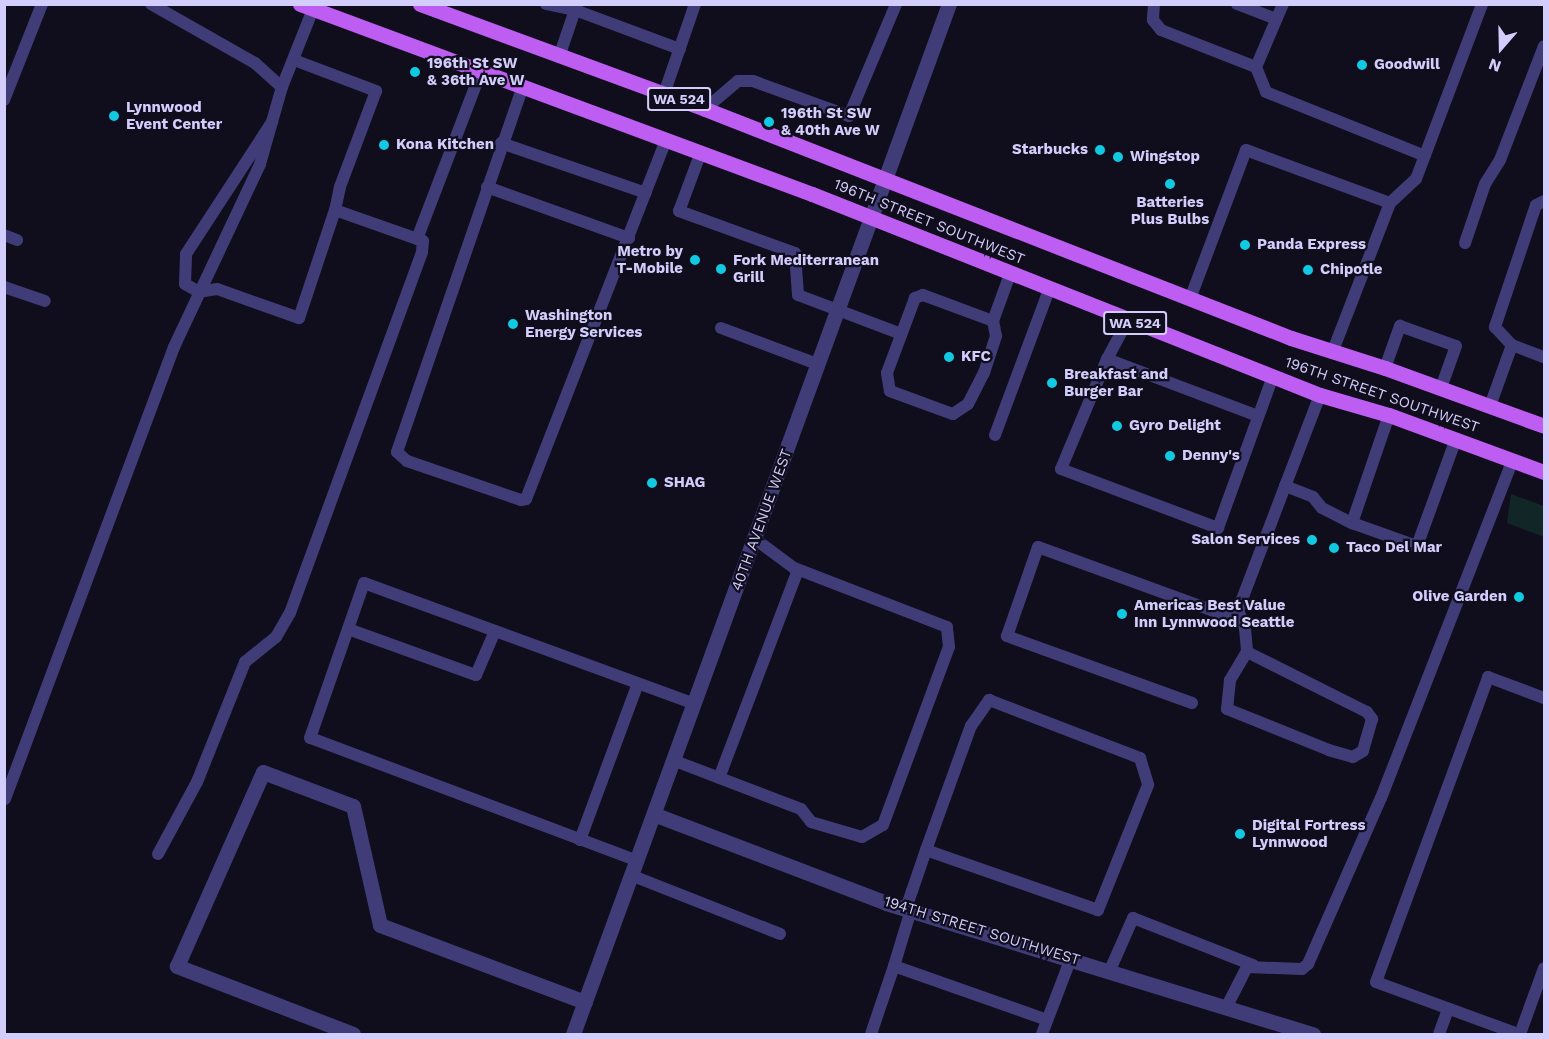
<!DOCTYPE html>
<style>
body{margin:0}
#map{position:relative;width:1549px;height:1039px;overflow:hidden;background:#100d1d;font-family:"Work Sans",sans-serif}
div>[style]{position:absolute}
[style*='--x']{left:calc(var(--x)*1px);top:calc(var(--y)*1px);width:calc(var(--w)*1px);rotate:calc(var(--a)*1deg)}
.green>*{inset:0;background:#112626}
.service>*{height:12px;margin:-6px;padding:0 6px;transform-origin:6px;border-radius:6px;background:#403c78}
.minor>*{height:15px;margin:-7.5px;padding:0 7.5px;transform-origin:7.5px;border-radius:7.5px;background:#403c78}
.tertiary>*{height:15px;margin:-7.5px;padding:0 7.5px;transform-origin:7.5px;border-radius:7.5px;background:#403c78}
.primary>*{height:15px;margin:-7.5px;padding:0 7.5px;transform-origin:7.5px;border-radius:7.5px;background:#be5df2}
.dots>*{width:16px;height:16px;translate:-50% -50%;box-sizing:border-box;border:3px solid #100d1d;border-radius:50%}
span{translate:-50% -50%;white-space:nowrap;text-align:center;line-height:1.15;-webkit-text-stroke:4.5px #100d1d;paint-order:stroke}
.shield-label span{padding:2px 4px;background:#100d1d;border:2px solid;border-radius:4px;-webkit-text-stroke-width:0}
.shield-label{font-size:14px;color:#d3cdfb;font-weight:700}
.poi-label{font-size:15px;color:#d3cdfb;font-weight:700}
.left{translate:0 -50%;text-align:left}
.right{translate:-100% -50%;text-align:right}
.street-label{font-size:15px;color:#d3cdfb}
.frame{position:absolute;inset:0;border:6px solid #d3cdfb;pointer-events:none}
.north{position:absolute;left:1471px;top:18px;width:60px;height:60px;-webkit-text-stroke:4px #100d1d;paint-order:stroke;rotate:200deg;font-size:16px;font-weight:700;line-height:24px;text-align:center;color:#d3cdfb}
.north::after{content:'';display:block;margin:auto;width:21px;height:27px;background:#d3cdfb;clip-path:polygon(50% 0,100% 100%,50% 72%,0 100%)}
</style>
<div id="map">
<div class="green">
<div style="clip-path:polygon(1511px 494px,1544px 506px,1544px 537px,1507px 523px)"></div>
</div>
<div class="service">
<div style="--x:151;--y:4;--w:120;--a:29.6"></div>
<div style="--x:255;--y:63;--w:36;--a:42"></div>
<div style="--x:546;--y:4;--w:30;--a:12"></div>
<div style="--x:575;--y:10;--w:46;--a:108.8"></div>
<div style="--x:577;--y:4;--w:6;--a:108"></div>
<div style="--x:575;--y:10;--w:112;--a:20.4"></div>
<div style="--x:1154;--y:4;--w:16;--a:94"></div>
<div style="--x:1153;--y:20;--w:13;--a:51"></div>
<div style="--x:1161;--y:30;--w:102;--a:21.3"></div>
<div style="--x:1237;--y:4;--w:42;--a:21"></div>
<div style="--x:1283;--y:4;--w:69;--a:113.2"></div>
<div style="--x:1256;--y:67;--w:27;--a:68"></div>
<div style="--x:1266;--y:92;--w:171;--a:21.9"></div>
<div style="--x:294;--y:60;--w:88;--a:20.7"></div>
<div style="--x:376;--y:91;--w:103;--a:110.6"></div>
<div style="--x:340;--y:187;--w:24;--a:102"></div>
<div style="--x:523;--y:86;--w:387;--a:109"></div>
<div style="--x:397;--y:452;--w:13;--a:42"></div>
<div style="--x:407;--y:461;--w:120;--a:18.9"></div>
<div style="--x:521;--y:500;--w:5;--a:-11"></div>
<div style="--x:526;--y:499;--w:386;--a:-68.7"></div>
<div style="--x:664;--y:94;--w:95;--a:-71"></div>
<div style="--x:4;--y:100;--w:103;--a:-68.4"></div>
<div style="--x:705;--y:109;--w:43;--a:-40.3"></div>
<div style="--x:738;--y:81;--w:15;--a:0"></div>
<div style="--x:753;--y:81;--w:102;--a:20"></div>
<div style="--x:849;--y:116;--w:121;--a:-67.2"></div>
<div style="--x:501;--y:143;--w:153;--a:19"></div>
<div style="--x:701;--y:152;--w:63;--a:110.4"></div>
<div style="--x:679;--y:211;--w:123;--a:19.9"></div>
<div style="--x:795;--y:253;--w:42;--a:85.9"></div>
<div style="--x:798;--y:295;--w:110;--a:20.7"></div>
<div style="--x:487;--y:187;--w:151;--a:19.8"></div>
<div style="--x:1544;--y:201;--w:9;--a:153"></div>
<div style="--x:1536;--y:205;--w:129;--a:108.6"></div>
<div style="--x:1495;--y:327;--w:25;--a:47"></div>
<div style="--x:1512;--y:345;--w:34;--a:21"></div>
<div style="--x:1390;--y:203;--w:35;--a:-43"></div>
<div style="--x:1416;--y:179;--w:187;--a:-69.3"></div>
<div style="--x:4;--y:235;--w:14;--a:21"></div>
<div style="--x:417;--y:239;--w:180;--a:-69.1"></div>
<div style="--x:1465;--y:243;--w:62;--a:-71.3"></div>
<div style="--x:1485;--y:184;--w:28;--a:-58"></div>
<div style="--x:1500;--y:160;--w:122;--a:-68.9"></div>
<div style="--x:4;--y:287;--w:43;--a:18.9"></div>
<div style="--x:1190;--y:299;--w:159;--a:-69.4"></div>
<div style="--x:1246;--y:150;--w:153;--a:20.2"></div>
<div style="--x:1390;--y:203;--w:161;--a:111.1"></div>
<div style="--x:1128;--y:320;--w:44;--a:118.3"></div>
<div style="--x:1107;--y:359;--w:119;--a:112.7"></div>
<div style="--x:1061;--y:469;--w:168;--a:20.6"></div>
<div style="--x:1218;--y:528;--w:162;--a:-70.1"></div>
<div style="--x:993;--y:321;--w:75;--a:-159.6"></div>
<div style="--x:923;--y:295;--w:9;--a:159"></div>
<div style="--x:915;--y:298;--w:80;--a:110.5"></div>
<div style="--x:887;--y:373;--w:18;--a:81"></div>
<div style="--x:890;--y:391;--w:67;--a:20.1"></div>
<div style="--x:953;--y:414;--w:18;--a:-34"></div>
<div style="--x:968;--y:404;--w:35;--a:-63"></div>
<div style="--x:984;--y:373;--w:39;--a:-72"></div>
<div style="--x:996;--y:336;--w:15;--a:-101"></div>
<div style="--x:993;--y:321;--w:50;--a:-70.1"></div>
<div style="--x:721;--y:328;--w:103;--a:20.6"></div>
<div style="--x:1107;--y:359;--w:161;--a:20.7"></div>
<div style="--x:1385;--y:368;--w:45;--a:-70.3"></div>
<div style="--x:1400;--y:326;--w:59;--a:19.7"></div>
<div style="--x:1456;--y:346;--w:45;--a:109.7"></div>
<div style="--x:1320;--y:395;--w:97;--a:111"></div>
<div style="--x:1285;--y:486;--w:30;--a:21"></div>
<div style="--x:1313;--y:497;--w:14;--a:51"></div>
<div style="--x:1322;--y:508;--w:34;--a:27"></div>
<div style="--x:1490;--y:406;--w:65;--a:-70.2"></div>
<div style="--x:1389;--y:415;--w:114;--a:108.9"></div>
<div style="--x:1352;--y:523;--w:69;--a:19.5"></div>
<div style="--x:1417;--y:546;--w:114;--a:-70"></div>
<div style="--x:995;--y:435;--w:155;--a:-69.6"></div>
<div style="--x:1238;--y:610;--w:19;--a:69"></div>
<div style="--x:1245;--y:628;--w:24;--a:85"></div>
<div style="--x:1247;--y:652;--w:134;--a:26.6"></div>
<div style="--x:1367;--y:712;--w:9;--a:54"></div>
<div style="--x:1372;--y:719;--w:33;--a:106"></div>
<div style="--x:1363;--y:751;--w:12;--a:149"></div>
<div style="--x:1353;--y:757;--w:25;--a:-164"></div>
<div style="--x:1329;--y:750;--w:110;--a:-158.1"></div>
<div style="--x:1227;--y:709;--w:29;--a:-84"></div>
<div style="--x:1230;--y:680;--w:33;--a:-59"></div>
<div style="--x:348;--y:629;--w:136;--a:19.8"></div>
<div style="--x:476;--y:675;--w:48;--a:-66.6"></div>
<div style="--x:1192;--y:703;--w:197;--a:-160.1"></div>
<div style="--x:1007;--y:636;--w:94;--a:-70.8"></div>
<div style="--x:1038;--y:547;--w:202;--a:20"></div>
<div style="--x:1228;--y:616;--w:12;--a:-31"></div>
<div style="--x:1238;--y:610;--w:133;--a:-69.2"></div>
<div style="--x:675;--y:761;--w:135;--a:20.9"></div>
<div style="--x:801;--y:809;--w:16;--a:52"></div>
<div style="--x:811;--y:822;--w:53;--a:16.4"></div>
<div style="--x:862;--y:837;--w:24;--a:-30"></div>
<div style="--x:883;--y:825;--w:190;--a:-69.7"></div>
<div style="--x:949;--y:647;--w:20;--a:-96"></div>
<div style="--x:947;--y:627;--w:164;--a:-158.9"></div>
<div style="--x:794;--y:568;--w:49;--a:-143.4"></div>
<div style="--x:719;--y:778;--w:222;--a:-69.2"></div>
<div style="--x:5;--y:799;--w:483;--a:-69.5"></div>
<div style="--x:174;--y:347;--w:202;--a:-64.8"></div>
<div style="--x:260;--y:164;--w:80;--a:-74.1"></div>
<div style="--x:282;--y:87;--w:84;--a:-68.3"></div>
<div style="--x:580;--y:840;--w:167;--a:-69.7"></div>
<div style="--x:158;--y:854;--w:82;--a:-61.6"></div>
<div style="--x:197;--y:782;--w:129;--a:-68.2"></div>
<div style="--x:245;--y:662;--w:40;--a:-39"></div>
<div style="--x:276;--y:637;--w:28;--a:-60"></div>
<div style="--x:290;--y:613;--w:384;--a:-69.9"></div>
<div style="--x:422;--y:252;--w:11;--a:-85"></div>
<div style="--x:423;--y:241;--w:93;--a:-160.6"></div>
<div style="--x:335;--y:210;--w:114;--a:108.4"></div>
<div style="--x:299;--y:318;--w:87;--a:-160.5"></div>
<div style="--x:217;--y:289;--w:18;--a:171"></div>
<div style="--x:199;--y:292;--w:16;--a:-150"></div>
<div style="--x:185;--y:284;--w:30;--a:-88"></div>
<div style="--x:186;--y:254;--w:158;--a:-56.9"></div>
<div style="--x:638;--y:861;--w:350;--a:-159.4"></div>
<div style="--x:310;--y:738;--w:164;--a:-70.8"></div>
<div style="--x:364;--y:583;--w:352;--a:20.1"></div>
<div style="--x:633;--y:876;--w:158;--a:21.5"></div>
<div style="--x:906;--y:909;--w:19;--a:-72"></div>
<div style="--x:912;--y:891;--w:43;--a:-71.1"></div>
<div style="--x:926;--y:850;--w:132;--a:-70.1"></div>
<div style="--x:971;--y:726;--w:32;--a:-55"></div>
<div style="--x:989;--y:700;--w:162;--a:21"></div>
<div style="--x:1140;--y:758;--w:28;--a:73"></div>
<div style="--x:1148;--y:785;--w:135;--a:111.8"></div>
<div style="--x:1098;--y:910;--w:182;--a:-160.8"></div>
<div style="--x:911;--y:910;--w:59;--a:106.9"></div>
<div style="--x:894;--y:966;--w:162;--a:19.4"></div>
<div style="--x:1110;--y:970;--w:57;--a:-66.1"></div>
<div style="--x:1133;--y:918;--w:129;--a:21.4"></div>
<div style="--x:1227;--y:1006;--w:44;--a:-62.9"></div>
<div style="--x:1247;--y:967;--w:55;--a:2.1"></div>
<div style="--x:1302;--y:969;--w:8;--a:-40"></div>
<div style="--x:1308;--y:964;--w:181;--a:-66.3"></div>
<div style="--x:1381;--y:798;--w:363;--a:-68.7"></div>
<div style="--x:871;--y:1034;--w:72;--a:-71.3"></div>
<div style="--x:1042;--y:1034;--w:81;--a:-69.1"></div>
<div style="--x:1439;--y:1034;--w:27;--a:-70"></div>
<div style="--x:1518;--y:1034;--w:151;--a:-159.9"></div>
<div style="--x:1376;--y:982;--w:325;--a:-69.8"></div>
<div style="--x:1488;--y:677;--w:60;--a:20.6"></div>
<div style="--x:1520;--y:1034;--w:70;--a:-70"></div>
</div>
<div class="minor">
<div style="--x:353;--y:1034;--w:189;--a:-158.9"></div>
<div style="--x:177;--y:966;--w:212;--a:-66.1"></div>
<div style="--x:263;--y:772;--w:96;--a:20.7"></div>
<div style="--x:353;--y:806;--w:122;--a:77.2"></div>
<div style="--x:380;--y:925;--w:219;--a:20.6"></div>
</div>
<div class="tertiary">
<div style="--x:656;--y:815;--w:246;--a:20.9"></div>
<div style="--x:886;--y:903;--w:447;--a:17.1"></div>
<div style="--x:573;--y:1034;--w:1096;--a:-69.95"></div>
</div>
<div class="primary">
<div style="--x:300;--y:4;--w:546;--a:20.36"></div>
<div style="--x:812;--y:194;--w:546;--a:21.59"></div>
<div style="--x:1320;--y:395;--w:72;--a:16.2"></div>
<div style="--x:1389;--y:415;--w:165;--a:20.2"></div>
<div style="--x:420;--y:4;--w:304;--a:20.2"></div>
<div style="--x:705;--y:109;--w:629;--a:21.34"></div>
<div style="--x:1291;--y:338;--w:99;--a:17.7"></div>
<div style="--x:1385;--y:368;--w:169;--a:20"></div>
</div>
<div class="dots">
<div style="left:1362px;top:65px;background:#12c9e2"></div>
<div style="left:415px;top:72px;background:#12c9e2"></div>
<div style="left:114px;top:116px;background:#12c9e2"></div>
<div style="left:769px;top:122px;background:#12c9e2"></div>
<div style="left:384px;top:145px;background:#12c9e2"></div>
<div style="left:1100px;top:150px;background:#12c9e2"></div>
<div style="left:1118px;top:157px;background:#12c9e2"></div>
<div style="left:1170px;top:184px;background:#12c9e2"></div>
<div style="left:1245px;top:245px;background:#12c9e2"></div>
<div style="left:695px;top:260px;background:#12c9e2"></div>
<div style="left:721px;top:269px;background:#12c9e2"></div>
<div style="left:1308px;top:270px;background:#12c9e2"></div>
<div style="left:513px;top:324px;background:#12c9e2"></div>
<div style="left:949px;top:357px;background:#12c9e2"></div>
<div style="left:1052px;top:383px;background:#12c9e2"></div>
<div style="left:1117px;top:426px;background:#12c9e2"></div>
<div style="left:1170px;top:456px;background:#12c9e2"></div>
<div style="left:652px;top:483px;background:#12c9e2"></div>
<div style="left:1312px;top:540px;background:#12c9e2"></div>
<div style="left:1334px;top:548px;background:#12c9e2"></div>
<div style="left:1519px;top:597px;background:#12c9e2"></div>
<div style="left:1122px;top:614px;background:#12c9e2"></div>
<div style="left:1240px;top:834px;background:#12c9e2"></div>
</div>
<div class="shield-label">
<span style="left:679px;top:99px">WA 524</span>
<span style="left:1135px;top:323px">WA 524</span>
</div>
<div class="poi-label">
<span class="left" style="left:427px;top:72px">196th St SW<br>&amp; 36th Ave W</span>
<span class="left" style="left:1374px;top:65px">Goodwill</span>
<span class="left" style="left:126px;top:116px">Lynnwood<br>Event Center</span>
<span class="left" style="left:781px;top:122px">196th St SW<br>&amp; 40th Ave W</span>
<span class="left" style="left:396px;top:145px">Kona Kitchen</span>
<span class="right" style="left:1088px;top:150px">Starbucks</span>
<span class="left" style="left:1130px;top:157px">Wingstop</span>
<span style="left:1170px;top:211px">Batteries<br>Plus Bulbs</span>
<span class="left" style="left:1257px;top:245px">Panda Express</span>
<span class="right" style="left:683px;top:260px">Metro by<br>T-Mobile</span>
<span class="left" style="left:733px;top:269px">Fork Mediterranean<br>Grill</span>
<span class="left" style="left:1320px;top:270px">Chipotle</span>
<span class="left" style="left:525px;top:324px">Washington<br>Energy Services</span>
<span class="left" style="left:961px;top:357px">KFC</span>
<span class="left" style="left:1064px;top:383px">Breakfast and<br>Burger Bar</span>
<span class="left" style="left:1129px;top:426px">Gyro Delight</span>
<span class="left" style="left:1182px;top:456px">Denny's</span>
<span class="left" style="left:664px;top:483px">SHAG</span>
<span class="right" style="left:1300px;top:540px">Salon Services</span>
<span class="left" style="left:1346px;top:548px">Taco Del Mar</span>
<span class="right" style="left:1507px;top:597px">Olive Garden</span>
<span class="left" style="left:1134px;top:614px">Americas Best Value<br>Inn Lynnwood Seattle</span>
<span class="left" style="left:1252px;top:834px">Digital Fortress<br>Lynnwood</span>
</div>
<div class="street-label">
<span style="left:929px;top:222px;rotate:22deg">196TH STREET SOUTHWEST</span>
<span style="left:1382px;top:395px;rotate:19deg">196TH STREET SOUTHWEST</span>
<span style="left:762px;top:520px;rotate:-70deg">40TH AVENUE WEST</span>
<span style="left:982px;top:931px;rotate:17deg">194TH STREET SOUTHWEST</span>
</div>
<div class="frame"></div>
<div class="north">N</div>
</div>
